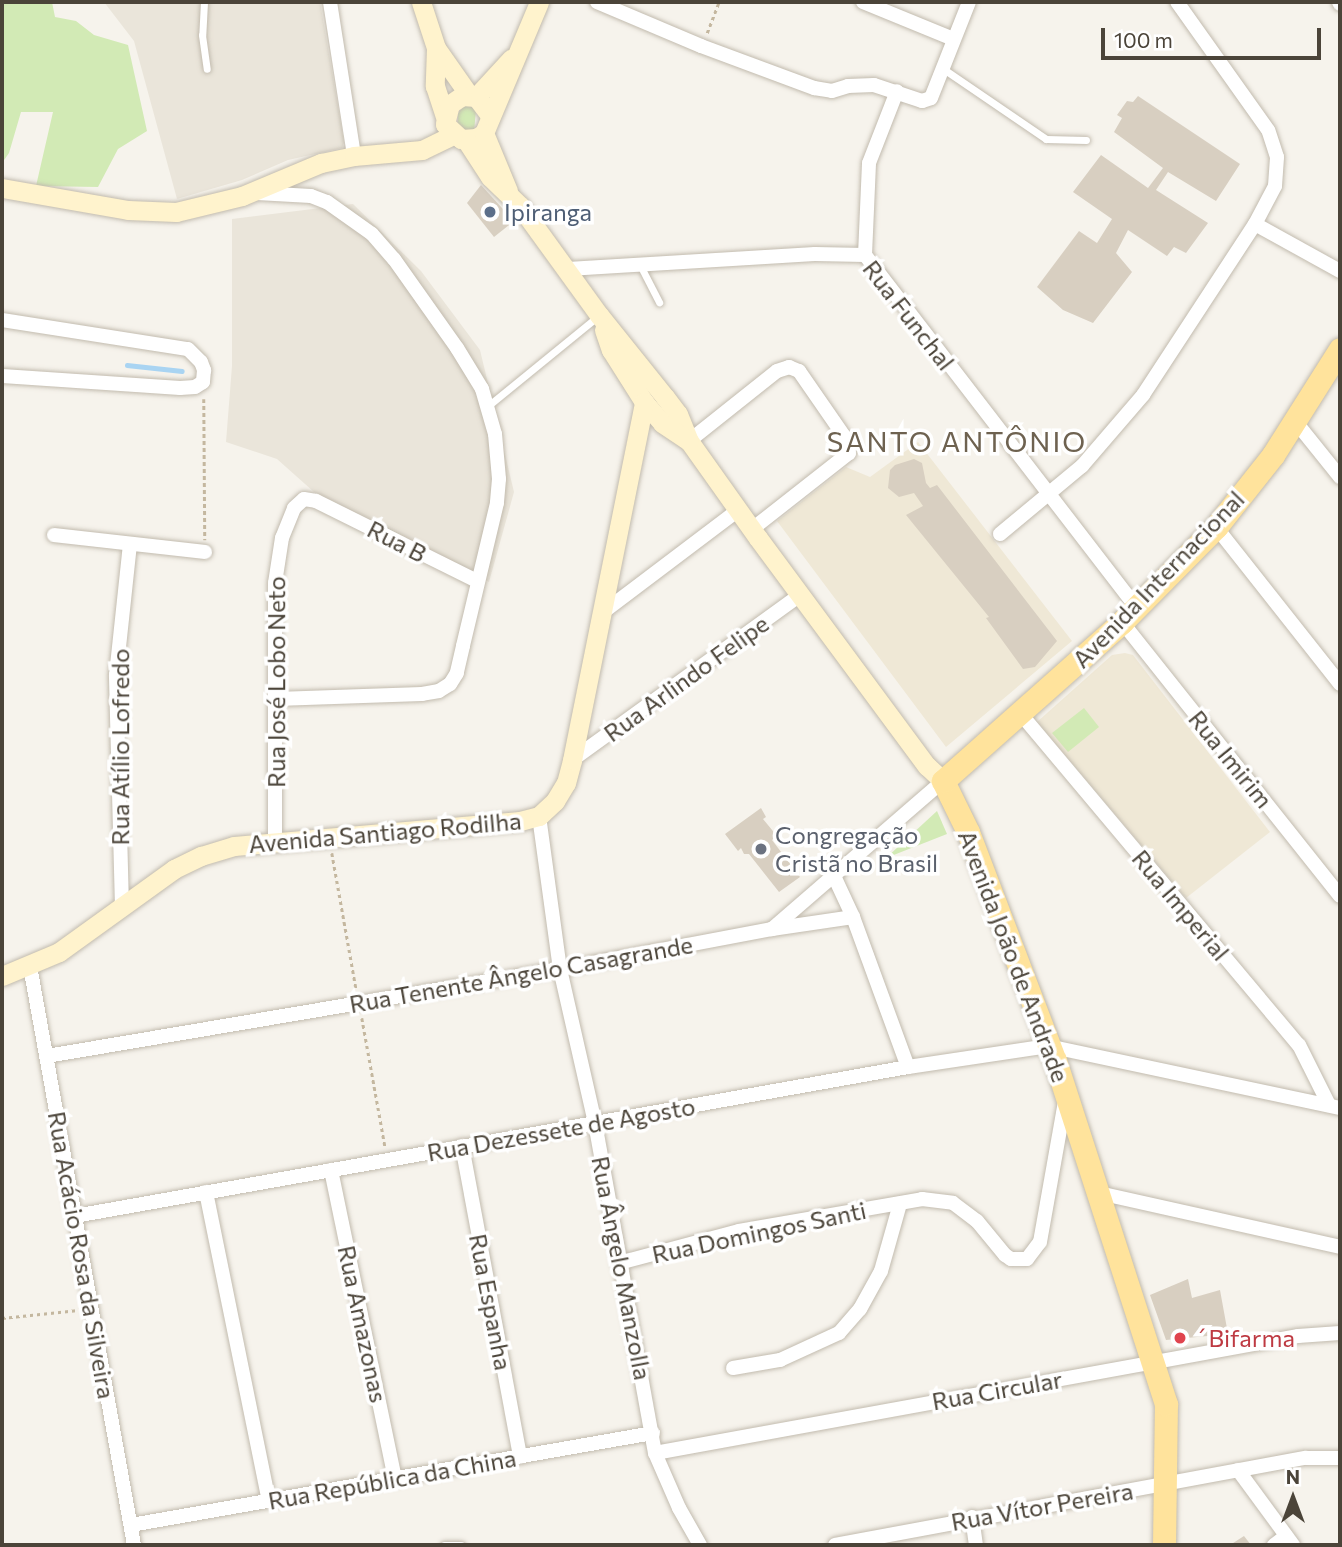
<!DOCTYPE html>
<meta charset="utf-8">
<style>
body{margin:0}
#map{position:relative;width:1342px;height:1547px;overflow:hidden;background:#f6f3ec;font-family:Commissioner,sans-serif}
div>[style]{position:absolute}
[style*='--x']{left:calc(var(--x)*1px);top:calc(var(--y)*1px);width:calc(var(--w)*1px);rotate:calc(var(--a)*1deg)}
.residential>*{inset:0;background:#eae5da}
.education>*{inset:0;background:#efe8d6}
.green>*{inset:0;background:#d2eab5}
.stream>*{height:4.5px;margin:-2.25px;padding:0 2.25px;transform-origin:2.25px;border-radius:2.25px;background:#a9d4f2}
.building>*{inset:0;background:#d8cfc1}
.path>*{height:2.5px;margin-top:-1.25px;transform-origin:0;background:repeating-linear-gradient(90deg,#c4b79f 0 3.5px,transparent 0 7px)}
.roads{filter:drop-shadow(0 0 2px #c2bbae) drop-shadow(0 0 2px #c2bbae)}
.lane>*{height:7px;margin:-3.5px;padding:0 3.5px;transform-origin:3.5px;border-radius:3.5px;background:#fff}
.street>*{height:14px;margin:-7px;padding:0 7px;transform-origin:7px;border-radius:7px;background:#fff}
.secondary>*{height:19px;margin:-9.5px;padding:0 9.5px;transform-origin:9.5px;border-radius:9.5px;background:#fff3cd}
.primary>*{height:23px;margin:-11.5px;padding:0 11.5px;transform-origin:11.5px;border-radius:11.5px;background:#ffe39c}
.dots>*{width:19px;height:19px;translate:-50% -50%;box-sizing:border-box;border:4px solid #fff;border-radius:50%}
span{translate:-50% -50%;white-space:nowrap;text-align:center;line-height:1.15;-webkit-text-stroke:7px #fff;paint-order:stroke}
.service-label{font-size:24px;color:#4e5e75}
.left{translate:0 -50%;text-align:left}
.street-label{font-size:24px;color:#4b4439}
.worship-label{font-size:24px;color:#5b616d}
.health-label{font-size:24px;color:#be3a42}
.quarter-label{font-size:28px;color:#6e6250;letter-spacing:2px}
.frame{position:absolute;inset:0;border:4px solid #4b4439;pointer-events:none}
.north{position:absolute;left:1258px;top:1463px;width:70px;height:70px;-webkit-text-stroke:5px #fff;paint-order:stroke;rotate:0deg;font-size:19px;font-weight:700;line-height:28px;text-align:center;color:#4b4439}
.north::after{content:'';display:block;margin:auto;width:24px;height:32px;background:#4b4439;clip-path:polygon(50% 0,100% 100%,50% 72%,0 100%)}
.scale{position:absolute;left:1101px;top:28px;width:220px;height:32px;box-sizing:border-box;border:4px solid #4b4439;border-top:0;padding-left:9px;font-size:21px;line-height:24px;white-space:nowrap;color:#4b4439;-webkit-text-stroke:5px #fff;paint-order:stroke}
</style>
<div id="map">
<div class="residential">
<div style="clip-path:polygon(104px 2px,320px 2px,344px 142px,342px 148px,288px 160px,242px 180px,177px 199px,134px 41px)"></div>
<div style="clip-path:polygon(353px 204px,421px 271px,480px 350px,514px 492px,489px 582px,314px 492px,277px 459px,226px 442px,232px 366px,232px 219px)"></div>
</div>
<div class="education">
<div style="clip-path:polygon(918px 442px,1072px 641px,946px 747px,777px 521px,846px 467px,870px 477px)"></div>
<div style="clip-path:polygon(1125px 653px,1133px 655px,1270px 832px,1186px 898px,1037px 722px,1112px 655px)"></div>
</div>
<div class="green">
<div style="clip-path:polygon(2px 2px,52px 2px,55px 17px,76px 21px,94px 35px,128px 45px,147px 131px,118px 149px,98px 187px,36px 186px,53px 112px,21px 112px,9px 153px,2px 163px)"></div>
<div style="clip-path:polygon(464px 104px,474px 105px,476px 110px,474px 132px,469px 135px,458px 126px,458px 114px)"></div>
<div style="clip-path:polygon(1084px 708px,1099px 727px,1068px 752px,1052px 733px)"></div>
<div style="clip-path:polygon(937px 811px,947px 834px,886px 858px)"></div>
</div>
<div class="stream">
<div style="--x:127;--y:365;--w:55;--a:6.2"></div>
</div>
<div class="building">
<div style="clip-path:polygon(1138px 96px,1240px 164px,1216px 201px,1168px 172px,1156px 190px,1208px 223px,1186px 253px,1174px 247px,1167px 256px,1128px 230px,1116px 253px,1132px 272px,1093px 323px,1063px 310px,1037px 287px,1079px 231px,1097px 243px,1112px 219px,1073px 192px,1101px 155px,1148px 188px,1163px 168px,1114px 132px,1122px 118px,1117px 115px,1127px 101px,1133px 102px)"></div>
<div style="clip-path:polygon(481px 185px,514px 221px,494px 237px,467px 203px)"></div>
<div style="clip-path:polygon(914px 459px,922px 463px,926px 483px,930px 488px,937px 485px,1057px 641px,1035px 667px,1023px 669px,986px 618px,989px 617px,906px 515px,923px 506px,914px 493px,899px 497px,888px 488px,890px 470px,895px 465px)"></div>
<div style="clip-path:polygon(761px 808px,766px 817px,763px 819px,777px 836px,772px 840px,800px 877px,779px 892px,749px 854px,744px 854px,741px 848px,738px 851px,725px 834px)"></div>
<div style="clip-path:polygon(1188px 1279px,1192px 1298px,1220px 1290px,1228px 1334px,1166px 1340px,1150px 1295px)"></div>
<div style="clip-path:polygon(1244px 1536px,1251px 1545px,1230px 1545px)"></div>
</div>
<div class="path">
<div style="--x:707;--y:33;--w:33;--a:-69"></div>
<div style="--x:204;--y:399;--w:141;--a:89.6"></div>
<div style="--x:332;--y:853;--w:137;--a:79.9"></div>
<div style="--x:362;--y:1018;--w:130;--a:79.8"></div>
<div style="--x:2;--y:1318;--w:77;--a:-5.9"></div>
</div>
<div class="roads">
<div class="lane">
<div style="--x:204;--y:2;--w:33;--a:93"></div>
<div style="--x:202;--y:35;--w:34;--a:82"></div>
<div style="--x:942;--y:68;--w:126;--a:34.3"></div>
<div style="--x:1046;--y:139;--w:40;--a:1.4"></div>
<div style="--x:640;--y:265;--w:42;--a:62.8"></div>
<div style="--x:489;--y:405;--w:139;--a:-39.2"></div>
<div style="--x:444;--y:1545;--w:17;--a:0"></div>
</div>
<div class="street">
<div style="--x:330;--y:2;--w:156;--a:81.1"></div>
<div style="--x:597;--y:2;--w:113;--a:22.9"></div>
<div style="--x:701;--y:46;--w:121;--a:20.4"></div>
<div style="--x:814;--y:88;--w:18;--a:9"></div>
<div style="--x:832;--y:91;--w:17;--a:-17"></div>
<div style="--x:848;--y:86;--w:26;--a:-2"></div>
<div style="--x:874;--y:85;--w:51;--a:18.4"></div>
<div style="--x:922;--y:101;--w:9;--a:-18"></div>
<div style="--x:931;--y:98;--w:103;--a:-68.4"></div>
<div style="--x:863;--y:2;--w:97;--a:22.3"></div>
<div style="--x:1339;--y:2;--w:2;--a:63"></div>
<div style="--x:257;--y:193;--w:54;--a:3.2"></div>
<div style="--x:311;--y:196;--w:17;--a:21"></div>
<div style="--x:327;--y:202;--w:55;--a:35.4"></div>
<div style="--x:372;--y:234;--w:33;--a:49"></div>
<div style="--x:394;--y:259;--w:109;--a:54.7"></div>
<div style="--x:457;--y:348;--w:48;--a:58.6"></div>
<div style="--x:482;--y:389;--w:47;--a:73.9"></div>
<div style="--x:495;--y:434;--w:45;--a:84.9"></div>
<div style="--x:499;--y:479;--w:24;--a:95"></div>
<div style="--x:497;--y:503;--w:147;--a:103.4"></div>
<div style="--x:463;--y:646;--w:28;--a:103"></div>
<div style="--x:457;--y:673;--w:13;--a:122"></div>
<div style="--x:450;--y:684;--w:13;--a:148"></div>
<div style="--x:439;--y:691;--w:17;--a:170"></div>
<div style="--x:422;--y:694;--w:146;--a:178"></div>
<div style="--x:1255;--y:224;--w:97;--a:28.9"></div>
<div style="--x:865;--y:255;--w:92;--a:-87.5"></div>
<div style="--x:869;--y:163;--w:77;--a:-68.7"></div>
<div style="--x:568;--y:269;--w:247;--a:-3.5"></div>
<div style="--x:815;--y:254;--w:50;--a:1.1"></div>
<div style="--x:865;--y:255;--w:444;--a:52.4"></div>
<div style="--x:2;--y:320;--w:188;--a:8.9"></div>
<div style="--x:188;--y:349;--w:18;--a:45"></div>
<div style="--x:201;--y:362;--w:9;--a:69"></div>
<div style="--x:204;--y:370;--w:12;--a:95"></div>
<div style="--x:203;--y:382;--w:9;--a:148"></div>
<div style="--x:195;--y:387;--w:15;--a:176"></div>
<div style="--x:180;--y:388;--w:178;--a:-176.1"></div>
<div style="--x:1295;--y:421;--w:72;--a:51.2"></div>
<div style="--x:689;--y:441;--w:112;--a:-38.5"></div>
<div style="--x:777;--y:371;--w:13;--a:-18"></div>
<div style="--x:789;--y:367;--w:11;--a:22"></div>
<div style="--x:799;--y:371;--w:79;--a:55.3"></div>
<div style="--x:844;--y:436;--w:18;--a:74"></div>
<div style="--x:849;--y:453;--w:123;--a:141.9"></div>
<div style="--x:1216;--y:527;--w:200;--a:51.7"></div>
<div style="--x:1000;--y:534;--w:107;--a:-39.7"></div>
<div style="--x:1082;--y:466;--w:94;--a:-49.3"></div>
<div style="--x:1143;--y:395;--w:204;--a:-56.8"></div>
<div style="--x:1255;--y:224;--w:43;--a:-62.2"></div>
<div style="--x:1275;--y:186;--w:29;--a:-86"></div>
<div style="--x:1277;--y:157;--w:28;--a:-108"></div>
<div style="--x:1268;--y:130;--w:157;--a:-125.4"></div>
<div style="--x:54;--y:535;--w:152;--a:6.4"></div>
<div style="--x:602;--y:613;--w:171;--a:-37.1"></div>
<div style="--x:1122;--y:622;--w:350;--a:51.5"></div>
<div style="--x:1020;--y:713;--w:434;--a:50"></div>
<div style="--x:1299;--y:1045;--w:67;--a:63.4"></div>
<div style="--x:572;--y:760;--w:281;--a:-35.9"></div>
<div style="--x:539;--y:816;--w:154;--a:82.2"></div>
<div style="--x:560;--y:969;--w:158;--a:77.2"></div>
<div style="--x:595;--y:1123;--w:335;--a:79.7"></div>
<div style="--x:655;--y:1453;--w:60;--a:66.4"></div>
<div style="--x:679;--y:1508;--w:43;--a:60.4"></div>
<div style="--x:275;--y:842;--w:259;--a:-90"></div>
<div style="--x:275;--y:583;--w:46;--a:-81.2"></div>
<div style="--x:282;--y:538;--w:32;--a:-68"></div>
<div style="--x:294;--y:508;--w:13;--a:-42"></div>
<div style="--x:304;--y:499;--w:12;--a:9"></div>
<div style="--x:316;--y:501;--w:180;--a:26.4"></div>
<div style="--x:834;--y:876;--w:45;--a:65.1"></div>
<div style="--x:853;--y:917;--w:160;--a:69.9"></div>
<div style="--x:122;--y:907;--w:232;--a:-91.5"></div>
<div style="--x:116;--y:675;--w:131;--a:-83.9"></div>
<div style="--x:772;--y:929;--w:82;--a:-8.4"></div>
<div style="--x:30;--y:966;--w:588;--a:79.82"></div>
<div style="--x:47;--y:1056;--w:520;--a:-9.63"></div>
<div style="--x:560;--y:969;--w:216;--a:-10.7"></div>
<div style="--x:772;--y:929;--w:226;--a:-40.9"></div>
<div style="--x:462;--y:1146;--w:316;--a:79.4"></div>
<div style="--x:331;--y:1170;--w:316;--a:78.3"></div>
<div style="--x:206;--y:1192;--w:315;--a:78.5"></div>
<div style="--x:1099;--y:1193;--w:247;--a:12.6"></div>
<div style="--x:75;--y:1216;--w:846;--a:-10.14"></div>
<div style="--x:908;--y:1067;--w:142;--a:-8.5"></div>
<div style="--x:1048;--y:1046;--w:299;--a:12"></div>
<div style="--x:619;--y:1263;--w:124;--a:-14.9"></div>
<div style="--x:739;--y:1231;--w:186;--a:-9.9"></div>
<div style="--x:922;--y:1199;--w:31;--a:7"></div>
<div style="--x:953;--y:1203;--w:30;--a:37"></div>
<div style="--x:977;--y:1221;--w:44;--a:50.5"></div>
<div style="--x:1005;--y:1255;--w:7;--a:34"></div>
<div style="--x:1011;--y:1259;--w:16;--a:0"></div>
<div style="--x:1027;--y:1259;--w:21;--a:-53"></div>
<div style="--x:1040;--y:1242;--w:143;--a:-79.9"></div>
<div style="--x:733;--y:1368;--w:48;--a:-9.7"></div>
<div style="--x:780;--y:1360;--w:65;--a:-24.6"></div>
<div style="--x:839;--y:1333;--w:32;--a:-49"></div>
<div style="--x:860;--y:1309;--w:43;--a:-61.1"></div>
<div style="--x:881;--y:1271;--w:70;--a:-74.2"></div>
<div style="--x:655;--y:1453;--w:654;--a:-10.31"></div>
<div style="--x:1298;--y:1336;--w:42;--a:-4.1"></div>
<div style="--x:1238;--y:1470;--w:93;--a:53.7"></div>
<div style="--x:972;--y:1517;--w:28;--a:82"></div>
<div style="--x:131;--y:1525;--w:530;--a:-10"></div>
<div style="--x:835;--y:1545;--w:479;--a:-10.5"></div>
<div style="--x:1306;--y:1458;--w:34;--a:0"></div>
<div style="--x:1274;--y:1545;--w:15;--a:-37"></div>
</div>
<div class="secondary">
<div style="--x:421;--y:2;--w:48;--a:71.9"></div>
<div style="--x:436;--y:48;--w:57;--a:54.9"></div>
<div style="--x:436;--y:48;--w:38;--a:92"></div>
<div style="--x:435;--y:86;--w:33;--a:72"></div>
<div style="--x:476;--y:97;--w:52;--a:-47.4"></div>
<div style="--x:489;--y:114;--w:21;--a:-127"></div>
<div style="--x:476;--y:97;--w:14;--a:-176"></div>
<div style="--x:462;--y:96;--w:14;--a:146"></div>
<div style="--x:450;--y:104;--w:21;--a:104"></div>
<div style="--x:445;--y:124;--w:22;--a:43"></div>
<div style="--x:461;--y:139;--w:15;--a:-4"></div>
<div style="--x:476;--y:138;--w:9;--a:-32"></div>
<div style="--x:484;--y:133;--w:142;--a:-67.2"></div>
<div style="--x:484;--y:133;--w:63;--a:67.5"></div>
<div style="--x:466;--y:140;--w:44;--a:57"></div>
<div style="--x:490;--y:177;--w:42;--a:44"></div>
<div style="--x:520;--y:206;--w:135;--a:54.1"></div>
<div style="--x:599;--y:315;--w:105;--a:51.2"></div>
<div style="--x:665;--y:397;--w:21;--a:53"></div>
<div style="--x:678;--y:414;--w:29;--a:68"></div>
<div style="--x:689;--y:441;--w:119;--a:54.6"></div>
<div style="--x:758;--y:538;--w:284;--a:53.5"></div>
<div style="--x:927;--y:766;--w:22;--a:43"></div>
<div style="--x:2;--y:188;--w:128;--a:9.9"></div>
<div style="--x:128;--y:210;--w:48;--a:2.4"></div>
<div style="--x:176;--y:212;--w:68;--a:-13.6"></div>
<div style="--x:242;--y:196;--w:86;--a:-22.7"></div>
<div style="--x:321;--y:163;--w:34;--a:-12"></div>
<div style="--x:354;--y:156;--w:68;--a:-5"></div>
<div style="--x:422;--y:150;--w:34;--a:-26"></div>
<div style="--x:604;--y:330;--w:21;--a:71"></div>
<div style="--x:611;--y:350;--w:62;--a:57.6"></div>
<div style="--x:644;--y:402;--w:28;--a:49"></div>
<div style="--x:662;--y:423;--w:32;--a:34"></div>
<div style="--x:2;--y:976;--w:62;--a:-22.8"></div>
<div style="--x:59;--y:952;--w:142;--a:-35.8"></div>
<div style="--x:174;--y:869;--w:30;--a:-26"></div>
<div style="--x:201;--y:856;--w:34;--a:-17"></div>
<div style="--x:234;--y:846;--w:287;--a:-5"></div>
<div style="--x:520;--y:821;--w:20;--a:-15"></div>
<div style="--x:539;--y:816;--w:22;--a:-43"></div>
<div style="--x:555;--y:801;--w:21;--a:-59"></div>
<div style="--x:566;--y:783;--w:24;--a:-75"></div>
<div style="--x:572;--y:760;--w:365;--a:-78.6"></div>
</div>
<div class="primary">
<div style="--x:1164;--y:1545;--w:141;--a:-89.2"></div>
<div style="--x:1166;--y:1404;--w:361;--a:-107.9"></div>
<div style="--x:1055;--y:1061;--w:245;--a:-110.8"></div>
<div style="--x:968;--y:832;--w:57;--a:-116.1"></div>
<div style="--x:943;--y:781;--w:239;--a:-41.6"></div>
<div style="--x:1122;--y:622;--w:134;--a:-45.3"></div>
<div style="--x:1216;--y:527;--w:92;--a:-51.6"></div>
<div style="--x:1273;--y:455;--w:125;--a:-57.7"></div>
</div>
</div>
<div class="dots">
<div style="left:490px;top:212px;background:#5c6f8a"></div>
<div style="left:761px;top:849px;background:#6b7280"></div>
<div style="left:1180px;top:1338px;background:#e0444e"></div>
</div>
<div class="service-label">
<span class="left" style="left:504px;top:212px">Ipiranga</span>
</div>
<div class="street-label">
<span style="left:909px;top:315px;rotate:52deg">Rua Funchal</span>
<span style="left:397px;top:541px;rotate:27deg">Rua B</span>
<span style="left:1158px;top:579px;rotate:-46deg">Avenida Internacional</span>
<span style="left:686px;top:678px;rotate:-36deg">Rua Arlindo Felipe</span>
<span style="left:276px;top:682px;rotate:-90deg">Rua José Lobo Neto</span>
<span style="left:120px;top:747px;rotate:-90deg">Rua Atílio Lofredo</span>
<span style="left:1231px;top:759px;rotate:51deg">Rua Imirim</span>
<span style="left:385px;top:832px;rotate:-5deg">Avenida Santiago Rodilha</span>
<span style="left:1181px;top:905px;rotate:50deg">Rua Imperial</span>
<span style="left:1014px;top:956px;rotate:69deg">Avenida João de Andrade</span>
<span style="left:521px;top:974px;rotate:-10deg">Rua Tenente Ângelo Casagrande</span>
<span style="left:561px;top:1129px;rotate:-10deg">Rua Dezessete de Agosto</span>
<span style="left:759px;top:1232px;rotate:-12deg">Rua Domingos Santi</span>
<span style="left:82px;top:1255px;rotate:80deg">Rua Acácio Rosa da Silveira</span>
<span style="left:622px;top:1268px;rotate:79deg">Rua Ângelo Manzolla</span>
<span style="left:491px;top:1302px;rotate:79deg">Rua Espanha</span>
<span style="left:363px;top:1324px;rotate:78deg">Rua Amazonas</span>
<span style="left:997px;top:1390px;rotate:-10deg">Rua Circular</span>
<span style="left:392px;top:1479px;rotate:-10deg">Rua República da China</span>
<span style="left:1042px;top:1506px;rotate:-10deg">Rua Vítor Pereira</span>
</div>
<div class="worship-label">
<span class="left" style="left:775px;top:849px">Congregação<br>Cristã no Brasil</span>
</div>
<div class="health-label">
<span class="left" style="left:1194px;top:1338px">´Bifarma</span>
</div>
<div class="quarter-label">
<span style="left:957px;top:441px">SANTO ANTÔNIO</span>
</div>
<div class="frame"></div>
<div class="north">N</div>
<div class="scale">100 m</div>
</div>
